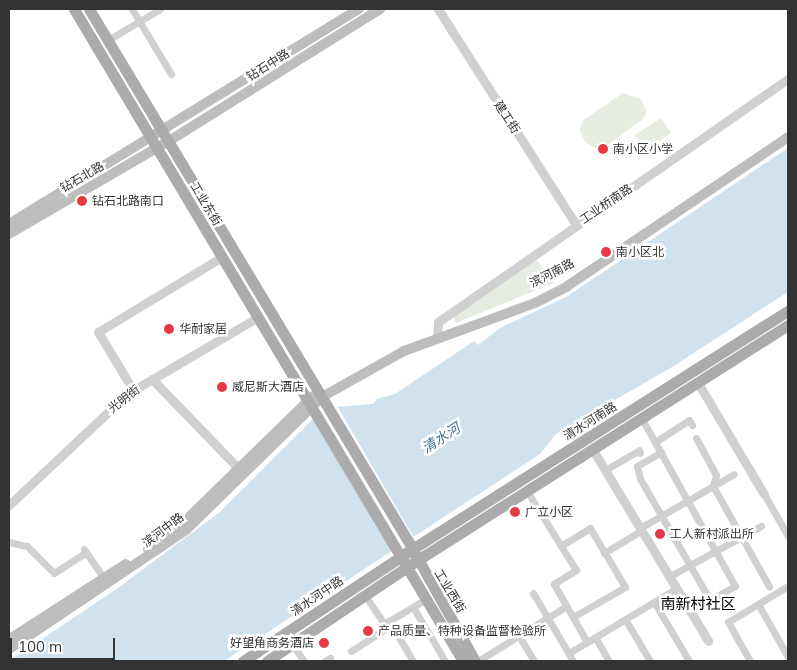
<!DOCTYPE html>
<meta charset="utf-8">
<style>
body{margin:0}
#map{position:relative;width:797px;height:670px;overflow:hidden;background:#fff;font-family:Mulish,"Noto Sans SC",sans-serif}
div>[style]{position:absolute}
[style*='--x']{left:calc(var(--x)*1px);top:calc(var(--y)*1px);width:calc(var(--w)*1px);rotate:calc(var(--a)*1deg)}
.green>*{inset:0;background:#e6ecdf}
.water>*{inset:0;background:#cfe2ee}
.pier>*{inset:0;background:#fff}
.minor>*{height:7px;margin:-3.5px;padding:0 3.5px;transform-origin:3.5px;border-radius:3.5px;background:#d0d0d0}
.tertiary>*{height:9px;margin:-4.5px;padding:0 4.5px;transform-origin:4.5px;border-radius:4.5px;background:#d0d0d0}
.secondary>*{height:10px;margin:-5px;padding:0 5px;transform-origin:5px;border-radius:5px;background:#bdbdbd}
.primary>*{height:11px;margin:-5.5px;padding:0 5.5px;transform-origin:5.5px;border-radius:5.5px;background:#ababab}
.dots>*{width:14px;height:14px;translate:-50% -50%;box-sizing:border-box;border:2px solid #fff;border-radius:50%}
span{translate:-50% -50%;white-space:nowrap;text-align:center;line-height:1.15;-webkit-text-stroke:5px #fff;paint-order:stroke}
.street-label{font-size:12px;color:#333}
.poi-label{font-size:12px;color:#333}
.left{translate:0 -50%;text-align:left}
.right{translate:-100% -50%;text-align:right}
.water-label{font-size:14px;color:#3f7597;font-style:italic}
.quarter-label{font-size:15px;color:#000}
.frame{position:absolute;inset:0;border:10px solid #333;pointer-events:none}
.scale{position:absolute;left:10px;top:638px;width:105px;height:22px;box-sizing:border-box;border:2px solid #333;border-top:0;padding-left:6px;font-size:15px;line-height:18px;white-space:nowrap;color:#333;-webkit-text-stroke:4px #fff;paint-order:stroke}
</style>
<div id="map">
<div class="green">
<div style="clip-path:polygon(623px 93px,641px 99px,646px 111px,644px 118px,605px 147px,595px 148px,586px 143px,580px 131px,582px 121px)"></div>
<div style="clip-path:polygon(661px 118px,671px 133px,646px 150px,635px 135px)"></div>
<div style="clip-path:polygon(536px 259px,554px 283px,456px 323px,453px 316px)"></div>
</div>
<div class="water">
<div style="clip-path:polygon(788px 148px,788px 292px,672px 367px,556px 434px,540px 454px,224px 661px,9px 661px,115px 590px,220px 512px,312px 420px,334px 407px,373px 404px,377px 399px,395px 394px,474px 341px,478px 345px,500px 328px,566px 297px)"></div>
</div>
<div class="pier">
<div style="clip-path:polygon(336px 404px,414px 538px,392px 551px,313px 416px)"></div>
</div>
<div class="minor">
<div style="--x:132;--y:9;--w:76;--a:59"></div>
<div style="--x:108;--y:40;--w:61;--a:-30.8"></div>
<div style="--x:642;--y:419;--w:191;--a:60.9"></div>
<div style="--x:735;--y:586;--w:29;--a:151"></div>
<div style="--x:710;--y:600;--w:140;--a:-120"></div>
<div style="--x:640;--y:479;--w:13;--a:-103"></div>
<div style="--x:637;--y:466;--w:28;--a:-30"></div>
<div style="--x:696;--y:438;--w:42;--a:61.6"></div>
<div style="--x:716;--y:475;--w:11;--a:105"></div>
<div style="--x:713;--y:486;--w:115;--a:60.8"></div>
<div style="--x:655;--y:442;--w:40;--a:-32.9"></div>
<div style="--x:689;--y:420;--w:6;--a:59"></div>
<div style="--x:605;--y:470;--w:39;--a:-30"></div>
<div style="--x:639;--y:450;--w:3;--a:72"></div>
<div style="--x:527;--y:491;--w:93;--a:58.2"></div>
<div style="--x:576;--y:570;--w:26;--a:148"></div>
<div style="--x:554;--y:584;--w:67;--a:60.4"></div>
<div style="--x:764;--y:494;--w:48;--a:60.3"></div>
<div style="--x:640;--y:528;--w:108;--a:-29.9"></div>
<div style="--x:9;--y:542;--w:18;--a:13"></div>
<div style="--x:27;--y:546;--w:38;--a:45"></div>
<div style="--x:54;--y:573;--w:38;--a:-33"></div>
<div style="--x:561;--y:546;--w:34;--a:-32"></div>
<div style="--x:590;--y:528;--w:69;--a:59.3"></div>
<div style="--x:625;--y:587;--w:60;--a:150"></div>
<div style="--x:84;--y:549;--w:40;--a:56"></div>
<div style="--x:604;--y:553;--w:44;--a:-31.2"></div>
<div style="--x:670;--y:576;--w:104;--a:-28.8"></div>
<div style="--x:533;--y:593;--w:79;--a:59.5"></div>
<div style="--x:654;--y:602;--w:69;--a:59.3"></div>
<div style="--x:758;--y:604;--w:35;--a:-31"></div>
<div style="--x:413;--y:607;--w:63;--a:59.3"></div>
<div style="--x:625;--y:619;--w:49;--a:59.2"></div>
<div style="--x:519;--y:636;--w:29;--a:59"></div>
<div style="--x:595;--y:637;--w:28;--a:60"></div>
<div style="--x:292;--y:644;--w:21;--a:55"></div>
<div style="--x:351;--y:651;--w:43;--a:-32.6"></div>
<div style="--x:387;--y:628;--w:40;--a:-124"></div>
<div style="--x:569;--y:653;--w:126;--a:-31"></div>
<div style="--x:325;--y:661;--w:6;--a:-31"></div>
<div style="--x:413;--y:661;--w:47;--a:-121"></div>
<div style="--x:389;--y:621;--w:43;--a:-30.7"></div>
<div style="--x:478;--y:661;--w:100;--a:-31.9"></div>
<div style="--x:750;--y:661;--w:45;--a:-119.4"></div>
<div style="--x:728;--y:622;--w:35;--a:-31"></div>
<div style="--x:758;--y:604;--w:61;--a:60.5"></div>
</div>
<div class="tertiary">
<div style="--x:438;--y:9;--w:256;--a:57.4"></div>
<div style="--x:437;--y:338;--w:16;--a:-86"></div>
<div style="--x:438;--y:322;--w:426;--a:-34.8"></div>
<div style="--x:152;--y:379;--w:124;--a:46"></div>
<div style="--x:698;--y:383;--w:129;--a:59.3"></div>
<div style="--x:133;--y:390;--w:68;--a:-121.1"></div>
<div style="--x:98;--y:332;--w:145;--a:-31.2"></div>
<div style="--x:593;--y:450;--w:223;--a:58.9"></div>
<div style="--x:9;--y:505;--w:162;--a:-43.2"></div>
<div style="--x:127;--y:394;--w:152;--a:-30.4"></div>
</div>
<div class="secondary">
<div style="--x:9;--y:224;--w:411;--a:-31.6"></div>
<div style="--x:9;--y:234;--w:185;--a:-30.2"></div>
<div style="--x:169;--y:141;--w:249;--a:-32"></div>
<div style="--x:148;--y:549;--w:45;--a:-36.9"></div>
<div style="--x:184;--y:522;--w:180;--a:-44.3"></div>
<div style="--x:10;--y:639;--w:138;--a:-32.9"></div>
<div style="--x:9;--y:649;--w:213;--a:-33.9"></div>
<div style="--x:186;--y:530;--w:190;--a:-44.4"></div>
<div style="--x:322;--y:397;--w:94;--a:-29.3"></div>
<div style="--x:404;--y:351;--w:140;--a:-20.1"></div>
<div style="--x:535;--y:303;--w:35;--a:-27"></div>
<div style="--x:566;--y:287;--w:268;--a:-34"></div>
</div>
<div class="primary">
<div style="--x:74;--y:9;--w:759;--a:59.18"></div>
<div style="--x:89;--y:9;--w:620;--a:59.05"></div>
<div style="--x:408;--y:541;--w:137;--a:60.8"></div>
<div style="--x:243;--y:661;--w:196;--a:-33.5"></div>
<div style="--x:406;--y:553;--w:452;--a:-32.4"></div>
<div style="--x:267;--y:661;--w:176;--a:-33.9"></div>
<div style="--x:413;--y:563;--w:444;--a:-32.4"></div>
</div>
<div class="dots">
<div style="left:603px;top:149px;background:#e63946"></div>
<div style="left:82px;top:201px;background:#e63946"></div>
<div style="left:606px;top:252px;background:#e63946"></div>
<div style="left:169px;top:329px;background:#e63946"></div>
<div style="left:222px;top:387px;background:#e63946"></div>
<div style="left:515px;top:512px;background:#e63946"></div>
<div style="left:660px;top:534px;background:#e63946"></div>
<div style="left:368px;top:631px;background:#e63946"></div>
<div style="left:324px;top:643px;background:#e63946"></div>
</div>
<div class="street-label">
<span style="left:268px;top:65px;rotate:-32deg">钻石中路</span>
<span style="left:507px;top:117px;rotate:57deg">建工街</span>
<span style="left:82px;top:177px;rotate:-30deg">钻石北路</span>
<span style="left:206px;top:204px;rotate:59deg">工业东街</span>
<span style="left:606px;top:204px;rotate:-34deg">工业桥南路</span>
<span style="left:552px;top:273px;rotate:-27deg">滨河南路</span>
<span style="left:124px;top:399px;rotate:-38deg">光明街</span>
<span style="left:590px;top:421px;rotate:-32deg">清水河南路</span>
<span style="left:163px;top:530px;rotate:-37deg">滨河中路</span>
<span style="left:450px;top:591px;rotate:59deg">工业西街</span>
<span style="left:317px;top:596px;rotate:-34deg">清水河中路</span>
</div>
<div class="poi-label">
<span class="left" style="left:613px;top:149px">南小区小学</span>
<span class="left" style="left:92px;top:201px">钻石北路南口</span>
<span class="left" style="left:616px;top:252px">南小区北</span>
<span class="left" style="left:179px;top:329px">华耐家居</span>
<span class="left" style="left:232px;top:387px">威尼斯大酒店</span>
<span class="left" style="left:525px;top:512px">广立小区</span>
<span class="left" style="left:670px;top:534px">工人新村派出所</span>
<span class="left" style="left:378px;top:631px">产品质量、特种设备监督检验所</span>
<span class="right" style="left:314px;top:643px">好望角商务酒店</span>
</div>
<div class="water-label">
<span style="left:441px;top:438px;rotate:-33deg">清水河</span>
</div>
<div class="quarter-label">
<span style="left:698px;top:604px">南新村社区</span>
</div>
<div class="frame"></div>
<div class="scale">100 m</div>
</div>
